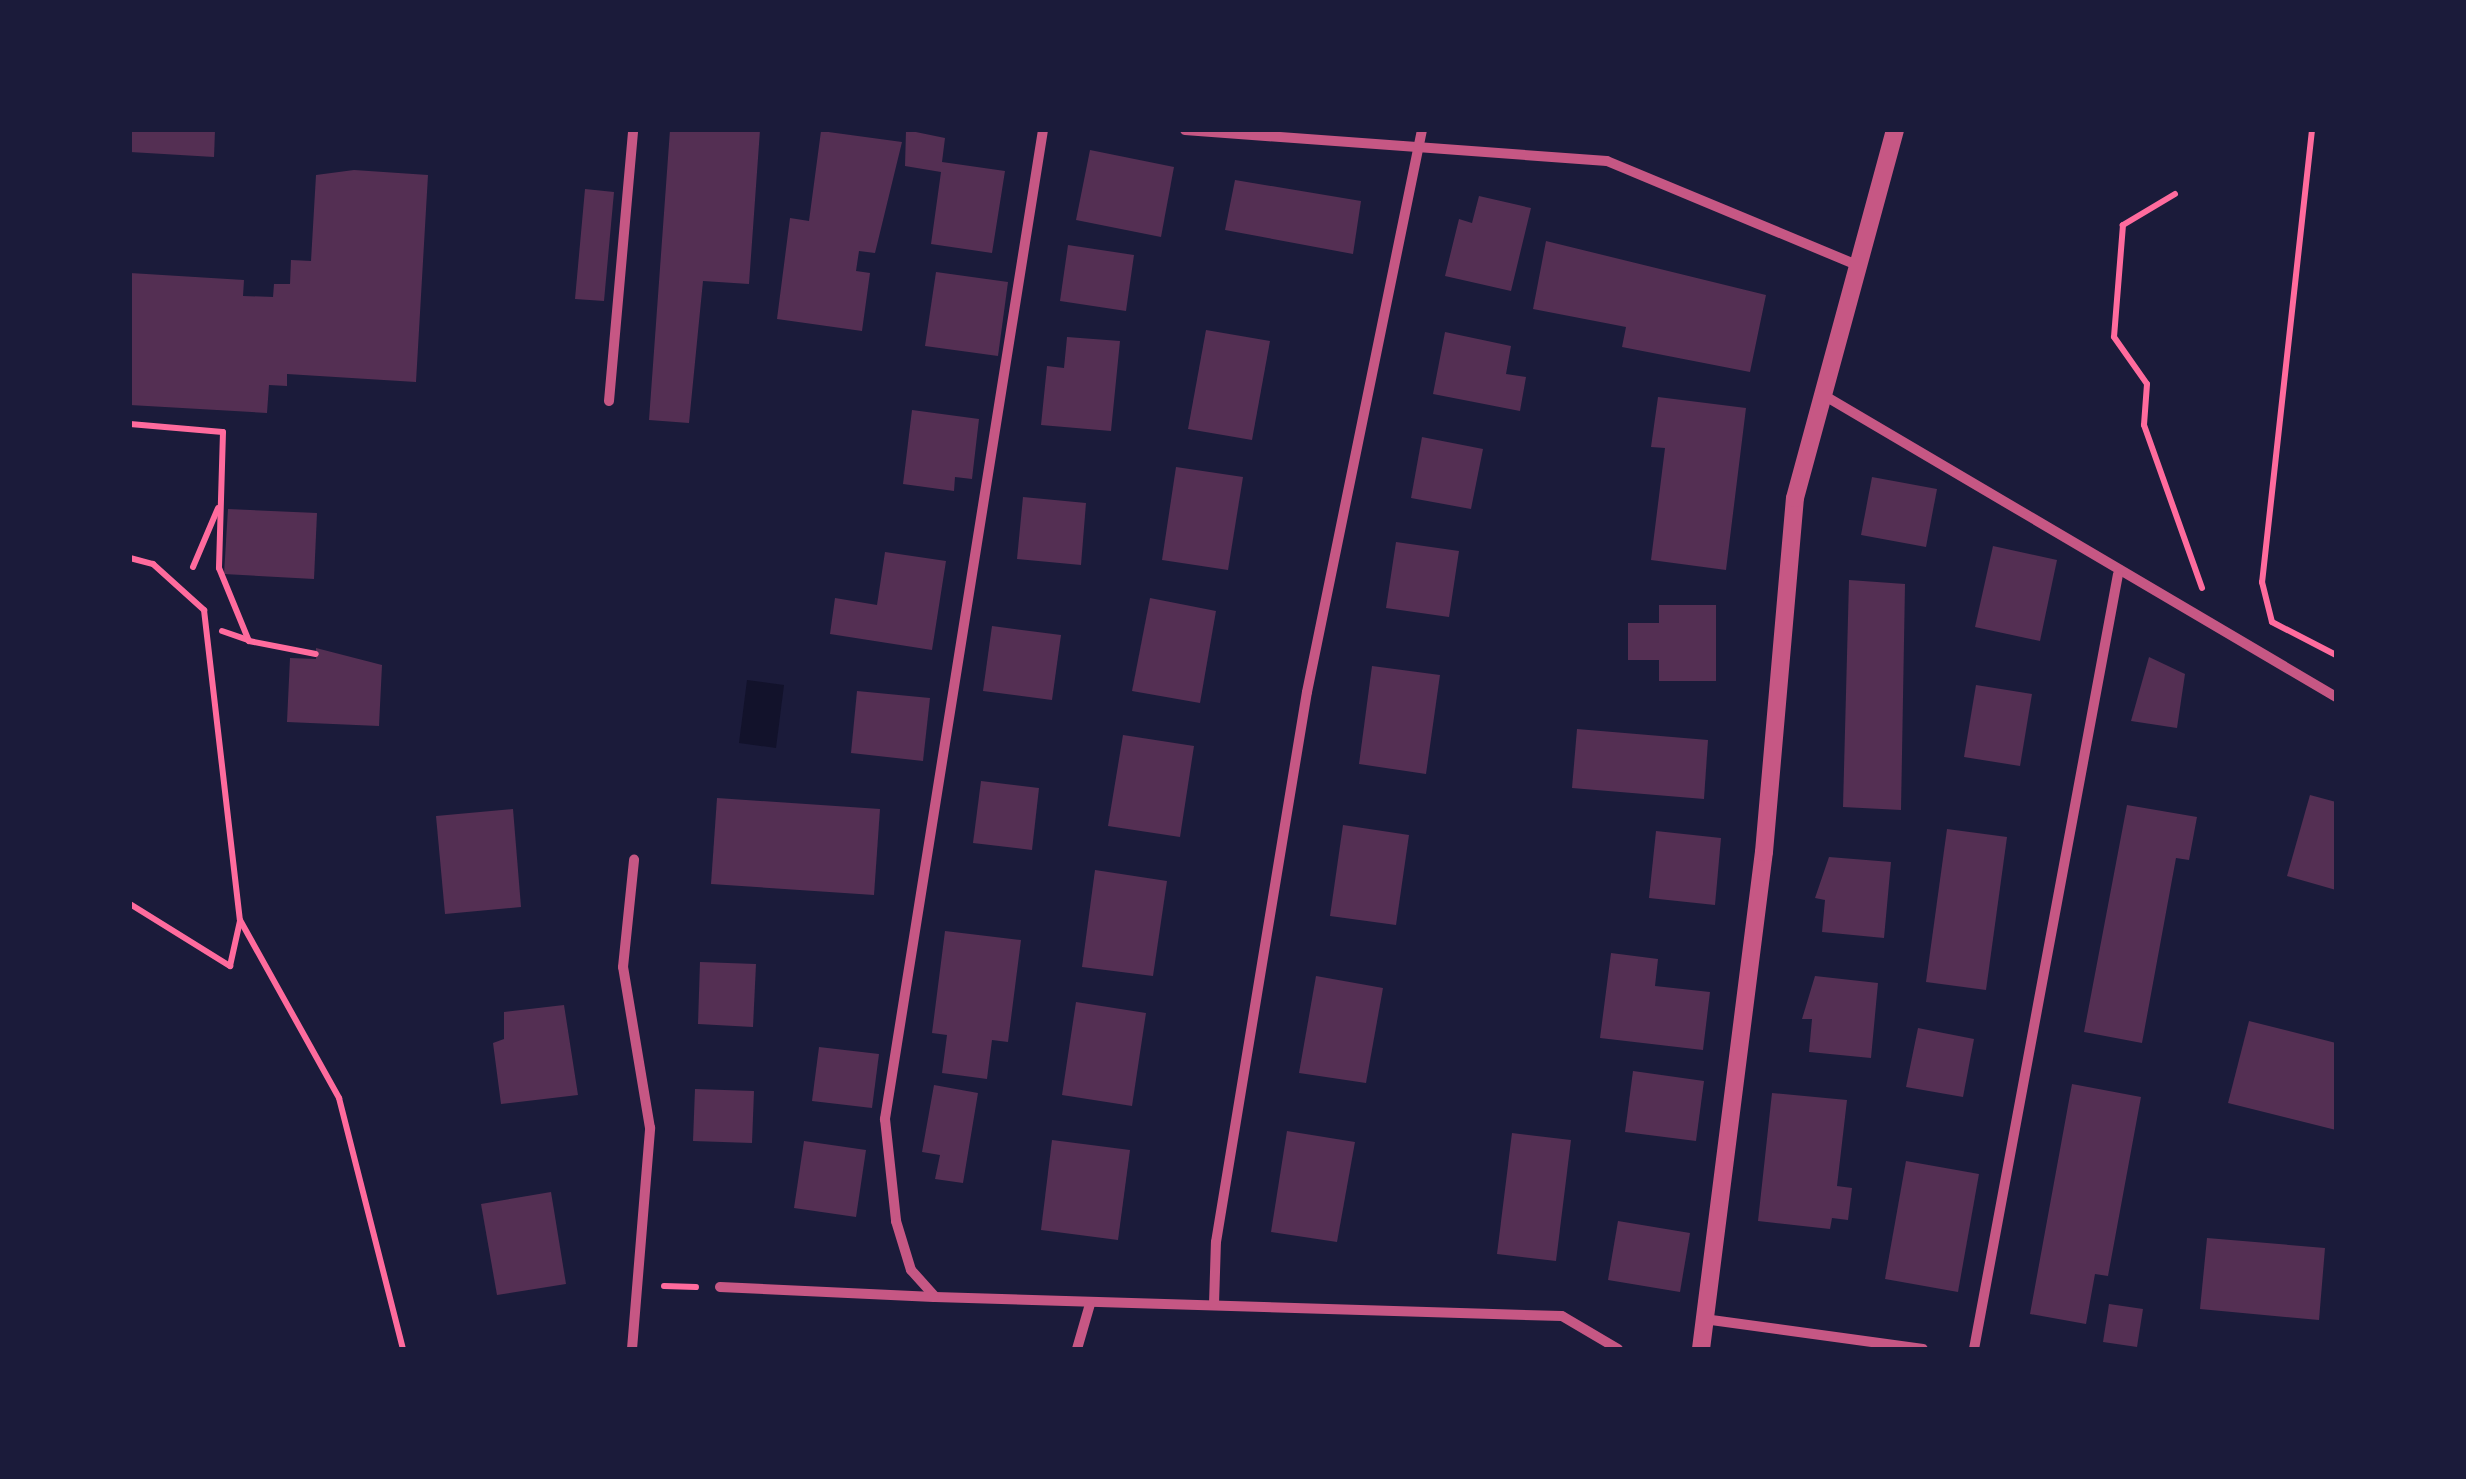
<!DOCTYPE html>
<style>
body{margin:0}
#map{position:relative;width:2466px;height:1479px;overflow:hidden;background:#1b1b3a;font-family:"Nunito Sans",sans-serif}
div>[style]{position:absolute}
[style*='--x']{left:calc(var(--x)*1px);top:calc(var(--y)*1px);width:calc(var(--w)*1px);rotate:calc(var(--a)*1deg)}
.water>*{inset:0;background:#12122b}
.building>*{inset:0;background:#542f53}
.path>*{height:6px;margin:-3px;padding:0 3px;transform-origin:3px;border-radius:3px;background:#ff6b9d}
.minor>*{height:10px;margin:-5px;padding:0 5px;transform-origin:5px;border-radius:5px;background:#c65784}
.tertiary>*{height:18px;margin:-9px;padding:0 9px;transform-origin:9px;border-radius:9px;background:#c65784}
span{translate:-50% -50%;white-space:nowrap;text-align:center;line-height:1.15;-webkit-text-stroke:10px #1b1b3a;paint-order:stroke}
.frame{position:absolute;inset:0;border:132px solid #1b1b3a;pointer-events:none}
</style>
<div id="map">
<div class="water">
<div style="clip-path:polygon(747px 680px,784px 685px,776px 748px,739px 743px)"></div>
</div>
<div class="building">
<div style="clip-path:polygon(130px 130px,215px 130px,214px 157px,130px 152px)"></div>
<div style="clip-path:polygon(670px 130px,760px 130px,749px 284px,703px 281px,689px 423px,649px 420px)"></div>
<div style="clip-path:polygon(906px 130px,945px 138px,942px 162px,1005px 171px,992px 253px,931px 244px,941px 172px,905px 166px)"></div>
<div style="clip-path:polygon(821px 131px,902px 142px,875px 253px,859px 251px,856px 271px,870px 273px,862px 331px,777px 319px,790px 218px,809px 221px)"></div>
<div style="clip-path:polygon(1090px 150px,1174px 167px,1161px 237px,1076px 220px)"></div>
<div style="clip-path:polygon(354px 170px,428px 175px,416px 382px,287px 374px,287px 386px,269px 385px,267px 413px,130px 405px,130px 273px,244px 280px,243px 296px,273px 297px,274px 284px,290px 284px,291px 260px,311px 261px,316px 175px)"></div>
<div style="clip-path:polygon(1235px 180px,1361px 201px,1353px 254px,1225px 230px)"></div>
<div style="clip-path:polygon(585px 189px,614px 192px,604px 301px,575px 299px)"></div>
<div style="clip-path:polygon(1479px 196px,1531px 208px,1511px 291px,1445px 276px,1459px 219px,1472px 223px)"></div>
<div style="clip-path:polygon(1546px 241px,1766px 295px,1750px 372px,1622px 347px,1626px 327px,1533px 309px)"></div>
<div style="clip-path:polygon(1068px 245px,1134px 255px,1126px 311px,1060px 301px)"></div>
<div style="clip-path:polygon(936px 272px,1008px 282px,998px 356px,925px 346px)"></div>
<div style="clip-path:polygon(1206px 330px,1270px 341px,1252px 440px,1188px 429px)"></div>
<div style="clip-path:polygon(1445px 332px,1511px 346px,1506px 374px,1526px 377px,1520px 411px,1433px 394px)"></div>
<div style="clip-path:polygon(1067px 337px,1120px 341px,1111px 431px,1041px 425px,1047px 366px,1064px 368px)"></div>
<div style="clip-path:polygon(1658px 397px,1746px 408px,1726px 570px,1651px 560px,1665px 448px,1651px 447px)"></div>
<div style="clip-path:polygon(912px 410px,979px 419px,972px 479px,955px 477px,954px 491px,903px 484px)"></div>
<div style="clip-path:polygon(1422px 437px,1483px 449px,1471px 509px,1411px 498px)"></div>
<div style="clip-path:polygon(1176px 467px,1243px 477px,1228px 570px,1162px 560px)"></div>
<div style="clip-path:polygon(1872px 477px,1937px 489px,1926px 547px,1861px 535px)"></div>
<div style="clip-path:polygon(1023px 497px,1086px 503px,1081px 565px,1017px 559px)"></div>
<div style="clip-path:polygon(228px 509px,317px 513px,314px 579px,224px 574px)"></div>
<div style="clip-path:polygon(1396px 542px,1459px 551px,1449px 617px,1386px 608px)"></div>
<div style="clip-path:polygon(1993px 546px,2057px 560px,2040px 641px,1975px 627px)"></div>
<div style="clip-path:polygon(885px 552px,946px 561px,932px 650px,830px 634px,835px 598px,877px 605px)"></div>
<div style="clip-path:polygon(1849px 580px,1905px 584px,1901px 810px,1843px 807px)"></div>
<div style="clip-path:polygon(1150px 598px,1216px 611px,1200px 703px,1132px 691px)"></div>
<div style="clip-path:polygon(1659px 605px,1716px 605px,1716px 681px,1659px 681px,1659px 660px,1628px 660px,1628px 623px,1659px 623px)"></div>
<div style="clip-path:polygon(992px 626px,1061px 635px,1052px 700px,983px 691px)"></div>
<div style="clip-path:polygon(316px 648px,382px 665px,379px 726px,287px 722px,290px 658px,316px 659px)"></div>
<div style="clip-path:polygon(2149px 657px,2185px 674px,2177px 728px,2131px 721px)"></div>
<div style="clip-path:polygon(1372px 666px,1440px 675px,1426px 774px,1359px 764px)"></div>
<div style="clip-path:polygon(1976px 685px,2032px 694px,2020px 766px,1964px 757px)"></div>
<div style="clip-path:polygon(857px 691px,930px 698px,923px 761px,851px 753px)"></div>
<div style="clip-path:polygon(1577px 729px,1708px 740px,1704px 799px,1572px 788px)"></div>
<div style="clip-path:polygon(1123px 735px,1194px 746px,1180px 837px,1108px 826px)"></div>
<div style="clip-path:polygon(981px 781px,1039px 788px,1032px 850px,973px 843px)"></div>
<div style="clip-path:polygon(2310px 795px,2336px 802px,2336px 890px,2287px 876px)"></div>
<div style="clip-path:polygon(717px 798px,880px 809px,874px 895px,711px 884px)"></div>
<div style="clip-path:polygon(2127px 805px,2197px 817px,2189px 860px,2176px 858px,2142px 1043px,2084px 1032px)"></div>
<div style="clip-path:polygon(513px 809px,521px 907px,445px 914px,436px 816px)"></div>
<div style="clip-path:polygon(1343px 825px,1409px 835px,1396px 925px,1330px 916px)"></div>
<div style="clip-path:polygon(1947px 829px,2007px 837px,1986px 990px,1926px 982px)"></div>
<div style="clip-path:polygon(1656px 831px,1721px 838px,1715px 905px,1649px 898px)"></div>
<div style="clip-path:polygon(1829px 857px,1891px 862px,1884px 938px,1822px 932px,1825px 900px,1815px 898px)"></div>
<div style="clip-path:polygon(1095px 870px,1167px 881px,1153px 976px,1082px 967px)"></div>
<div style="clip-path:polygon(945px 931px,1021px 940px,1008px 1042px,992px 1040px,987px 1079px,942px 1073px,947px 1035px,932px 1033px)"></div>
<div style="clip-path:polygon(1611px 953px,1658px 959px,1655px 986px,1710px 992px,1703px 1050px,1600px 1038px)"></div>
<div style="clip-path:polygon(700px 962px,756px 964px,753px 1027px,698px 1024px)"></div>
<div style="clip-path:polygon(1316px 976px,1383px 988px,1366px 1083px,1299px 1073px)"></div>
<div style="clip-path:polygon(1815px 976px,1878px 983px,1871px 1058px,1809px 1052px,1812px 1019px,1802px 1019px)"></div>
<div style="clip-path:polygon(1076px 1002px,1146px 1013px,1132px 1106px,1062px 1095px)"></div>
<div style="clip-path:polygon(564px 1005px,578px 1095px,501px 1104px,493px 1043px,504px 1039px,504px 1012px)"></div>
<div style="clip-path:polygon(2249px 1021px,2336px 1043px,2336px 1130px,2228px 1103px)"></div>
<div style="clip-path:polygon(1918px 1028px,1974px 1039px,1963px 1097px,1906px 1087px)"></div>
<div style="clip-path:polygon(819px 1047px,879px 1054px,872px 1108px,812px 1101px)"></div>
<div style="clip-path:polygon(1633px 1071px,1704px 1081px,1696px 1141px,1625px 1132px)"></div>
<div style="clip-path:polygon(2072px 1084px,2141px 1097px,2108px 1276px,2095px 1274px,2086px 1324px,2030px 1314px)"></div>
<div style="clip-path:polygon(934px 1085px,978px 1093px,963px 1183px,935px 1179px,940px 1155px,922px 1152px)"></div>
<div style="clip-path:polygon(695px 1089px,754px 1091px,752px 1143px,693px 1141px)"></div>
<div style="clip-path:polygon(1772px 1093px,1847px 1100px,1837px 1186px,1852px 1188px,1848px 1220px,1832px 1218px,1830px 1229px,1758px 1221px)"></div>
<div style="clip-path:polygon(1287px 1131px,1355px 1142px,1337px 1242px,1271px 1232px)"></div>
<div style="clip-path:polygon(1512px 1133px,1571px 1140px,1556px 1261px,1497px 1254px)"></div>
<div style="clip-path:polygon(1052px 1140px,1130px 1150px,1118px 1240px,1041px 1230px)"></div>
<div style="clip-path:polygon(804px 1141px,866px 1150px,856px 1217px,794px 1208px)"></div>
<div style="clip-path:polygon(1906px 1161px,1979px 1174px,1958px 1292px,1885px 1279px)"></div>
<div style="clip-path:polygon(551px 1192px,566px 1284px,497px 1295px,481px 1204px)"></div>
<div style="clip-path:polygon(1618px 1221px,1690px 1233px,1680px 1292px,1608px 1280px)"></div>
<div style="clip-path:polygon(2207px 1238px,2325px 1248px,2319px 1320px,2200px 1309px)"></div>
<div style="clip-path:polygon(2109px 1304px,2143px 1309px,2137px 1347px,2103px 1342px)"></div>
</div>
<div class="path">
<div style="--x:2312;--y:130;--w:455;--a:96.3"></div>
<div style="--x:2262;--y:582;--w:41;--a:76"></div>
<div style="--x:2272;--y:622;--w:72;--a:27.3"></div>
<div style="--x:2175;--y:194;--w:61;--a:149.2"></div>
<div style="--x:2123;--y:225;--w:112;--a:94.6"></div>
<div style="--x:2114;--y:337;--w:57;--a:54.9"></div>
<div style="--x:2147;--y:384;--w:41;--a:94.2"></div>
<div style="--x:2144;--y:425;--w:173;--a:70.4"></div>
<div style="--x:130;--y:424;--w:93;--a:4.9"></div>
<div style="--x:223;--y:432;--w:136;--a:91.7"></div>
<div style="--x:219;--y:568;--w:79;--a:67.7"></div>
<div style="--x:249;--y:641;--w:68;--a:11"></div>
<div style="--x:130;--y:558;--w:24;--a:15"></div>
<div style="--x:153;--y:564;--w:69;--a:42"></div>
<div style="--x:204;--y:610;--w:312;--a:83.4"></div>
<div style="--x:240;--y:920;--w:204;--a:60.9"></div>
<div style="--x:339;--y:1098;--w:259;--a:75.7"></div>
<div style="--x:193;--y:567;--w:64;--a:-67"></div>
<div style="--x:222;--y:631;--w:28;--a:19"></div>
<div style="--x:130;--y:904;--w:118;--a:31.8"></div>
<div style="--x:230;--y:966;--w:46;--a:-77.5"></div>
<div style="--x:664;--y:1286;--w:32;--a:2"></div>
</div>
<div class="minor">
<div style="--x:1043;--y:130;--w:1002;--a:99.08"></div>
<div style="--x:885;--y:1119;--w:103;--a:83.8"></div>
<div style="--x:896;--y:1221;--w:51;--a:73"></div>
<div style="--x:911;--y:1270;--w:36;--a:48"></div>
<div style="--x:935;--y:1297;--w:627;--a:1.74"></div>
<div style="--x:1562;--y:1316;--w:65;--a:30.5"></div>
<div style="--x:1185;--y:130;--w:423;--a:4.2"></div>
<div style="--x:1607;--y:161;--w:269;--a:22.6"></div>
<div style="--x:1820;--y:393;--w:599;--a:30.5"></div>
<div style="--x:609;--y:401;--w:272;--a:-84.9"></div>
<div style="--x:720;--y:1287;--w:214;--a:2.7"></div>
<div style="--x:1214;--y:1304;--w:62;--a:-88.2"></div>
<div style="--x:1216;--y:1242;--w:557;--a:-80.61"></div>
<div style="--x:1307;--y:692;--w:574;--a:-78.44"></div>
<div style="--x:1704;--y:1319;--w:221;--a:7.8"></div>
<div style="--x:632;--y:1349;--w:222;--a:-85.3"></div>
<div style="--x:650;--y:1128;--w:163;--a:-99.5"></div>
<div style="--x:623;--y:967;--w:108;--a:-84.1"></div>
<div style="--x:1077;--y:1349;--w:47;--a:-73.9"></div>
<div style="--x:1974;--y:1349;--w:788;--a:-79.47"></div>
</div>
<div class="tertiary">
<div style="--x:1701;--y:1349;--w:501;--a:-82.78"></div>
<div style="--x:1764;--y:852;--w:355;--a:-85"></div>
<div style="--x:1795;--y:498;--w:381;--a:-74.8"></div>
</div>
<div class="frame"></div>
</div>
